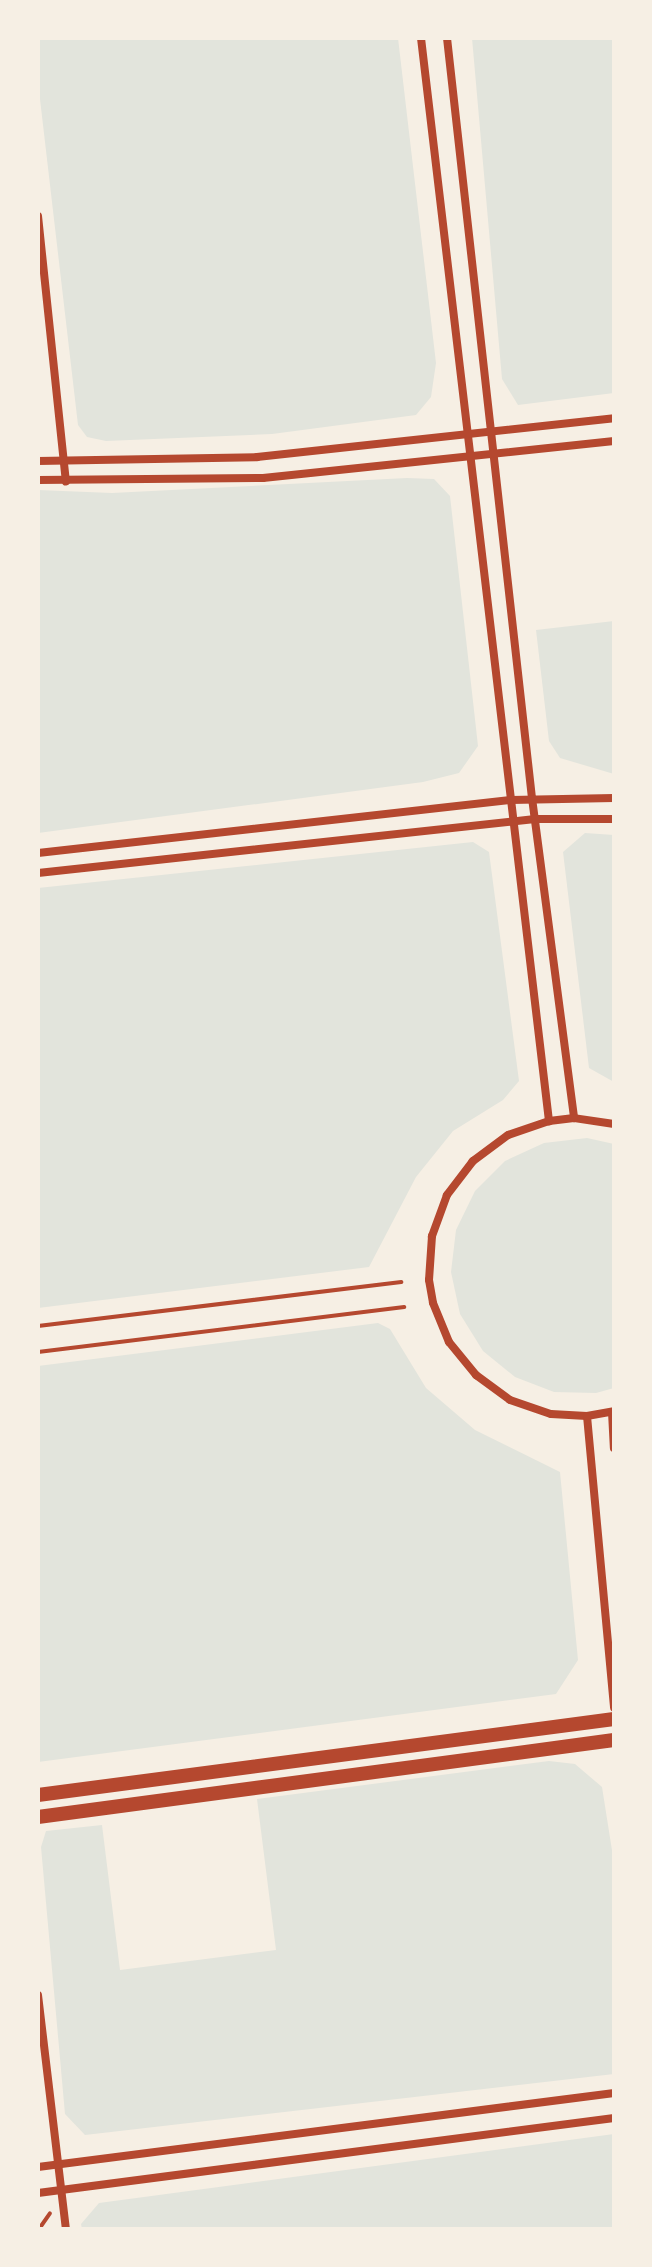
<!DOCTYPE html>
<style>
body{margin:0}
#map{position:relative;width:652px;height:2267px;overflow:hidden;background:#f6efe4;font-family:"IBM Plex Sans",sans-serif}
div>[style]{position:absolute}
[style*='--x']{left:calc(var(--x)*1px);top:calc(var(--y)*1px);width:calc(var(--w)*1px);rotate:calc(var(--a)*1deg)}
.green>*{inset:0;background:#e2e4dc}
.path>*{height:4px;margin:-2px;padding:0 2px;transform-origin:2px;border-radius:2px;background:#b5482f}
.minor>*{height:8px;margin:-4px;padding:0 4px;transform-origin:4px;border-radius:4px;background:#b5482f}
.tertiary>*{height:14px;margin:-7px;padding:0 7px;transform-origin:7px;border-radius:7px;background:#b5482f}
span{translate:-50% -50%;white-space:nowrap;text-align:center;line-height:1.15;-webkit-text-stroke:8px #f6efe4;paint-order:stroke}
.frame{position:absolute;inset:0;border:40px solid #f6efe4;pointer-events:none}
</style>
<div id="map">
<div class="green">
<div style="clip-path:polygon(38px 38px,398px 38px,436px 363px,431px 397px,416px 415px,272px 434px,106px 441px,87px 437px,78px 425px,38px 82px)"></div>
<div style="clip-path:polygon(472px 38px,614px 38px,614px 393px,518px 405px,502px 379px)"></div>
<div style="clip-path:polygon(407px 478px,434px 479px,450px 496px,478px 746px,459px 773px,423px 782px,38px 833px,38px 490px,112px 493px)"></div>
<div style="clip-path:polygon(614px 621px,614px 774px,560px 758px,549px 741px,536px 630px)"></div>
<div style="clip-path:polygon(585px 833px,614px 835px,614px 1082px,589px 1068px,563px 852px)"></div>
<div style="clip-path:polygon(473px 842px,489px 852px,519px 1081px,503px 1100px,453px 1131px,416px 1177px,369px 1267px,38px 1308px,38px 888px)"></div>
<div style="clip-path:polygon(587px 1138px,614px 1144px,614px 1388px,596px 1393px,554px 1392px,515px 1377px,483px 1351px,460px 1314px,451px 1272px,456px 1230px,475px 1191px,505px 1161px,544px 1143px)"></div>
<div style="clip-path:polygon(378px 1323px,390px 1329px,426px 1388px,475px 1430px,560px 1472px,578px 1660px,556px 1694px,38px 1762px,38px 1366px)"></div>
<div style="clip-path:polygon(549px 1761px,575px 1764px,602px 1787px,614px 1863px,614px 2074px,85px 2135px,65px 2114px,41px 1847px,46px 1831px,102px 1825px,120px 1970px,276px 1950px,257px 1799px)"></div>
<div style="clip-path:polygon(614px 2134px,614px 2229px,82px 2229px,81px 2224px,99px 2203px)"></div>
</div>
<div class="path">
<div style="--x:38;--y:1326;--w:366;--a:-6.9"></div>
<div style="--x:38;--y:1352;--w:369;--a:-7"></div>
<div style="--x:39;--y:2229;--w:19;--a:-55"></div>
</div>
<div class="minor">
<div style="--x:421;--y:38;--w:1091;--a:83.26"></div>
<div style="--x:447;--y:38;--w:765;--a:83.62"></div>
<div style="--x:532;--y:798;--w:323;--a:82.5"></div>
<div style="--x:38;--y:216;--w:267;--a:84"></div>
<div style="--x:38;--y:461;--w:219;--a:-1"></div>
<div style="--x:257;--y:457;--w:359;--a:-6.2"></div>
<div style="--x:38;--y:480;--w:225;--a:-0.5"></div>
<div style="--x:263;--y:478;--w:353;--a:-6"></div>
<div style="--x:38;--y:853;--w:476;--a:-6.4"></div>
<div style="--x:511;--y:800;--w:103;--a:-1.1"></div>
<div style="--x:38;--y:873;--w:500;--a:-6.2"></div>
<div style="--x:535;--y:819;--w:79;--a:0"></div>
<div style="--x:614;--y:1124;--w:40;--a:-171.5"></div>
<div style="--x:574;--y:1118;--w:25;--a:173"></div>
<div style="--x:549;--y:1121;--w:43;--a:161.1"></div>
<div style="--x:508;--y:1135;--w:44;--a:143.4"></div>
<div style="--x:473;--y:1161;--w:43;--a:127.4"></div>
<div style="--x:447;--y:1195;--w:44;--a:110.1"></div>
<div style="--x:432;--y:1236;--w:44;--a:93.9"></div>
<div style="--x:429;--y:1280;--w:23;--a:80"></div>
<div style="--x:433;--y:1303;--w:42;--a:67.7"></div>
<div style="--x:449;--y:1342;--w:43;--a:50.7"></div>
<div style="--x:476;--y:1375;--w:42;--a:36.3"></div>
<div style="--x:510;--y:1400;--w:43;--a:18.9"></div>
<div style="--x:551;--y:1414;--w:36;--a:3"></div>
<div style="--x:587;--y:1416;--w:27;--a:-10"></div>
<div style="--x:612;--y:1412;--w:36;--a:87"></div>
<div style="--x:587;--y:1416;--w:293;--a:84.7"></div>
<div style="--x:38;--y:1995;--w:236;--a:83.2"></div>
<div style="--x:38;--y:2167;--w:581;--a:-7.32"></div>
<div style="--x:38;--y:2193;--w:581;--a:-7.42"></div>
</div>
<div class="tertiary">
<div style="--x:38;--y:1795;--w:581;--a:-7.52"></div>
<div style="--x:38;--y:1817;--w:581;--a:-7.61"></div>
</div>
<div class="frame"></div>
</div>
